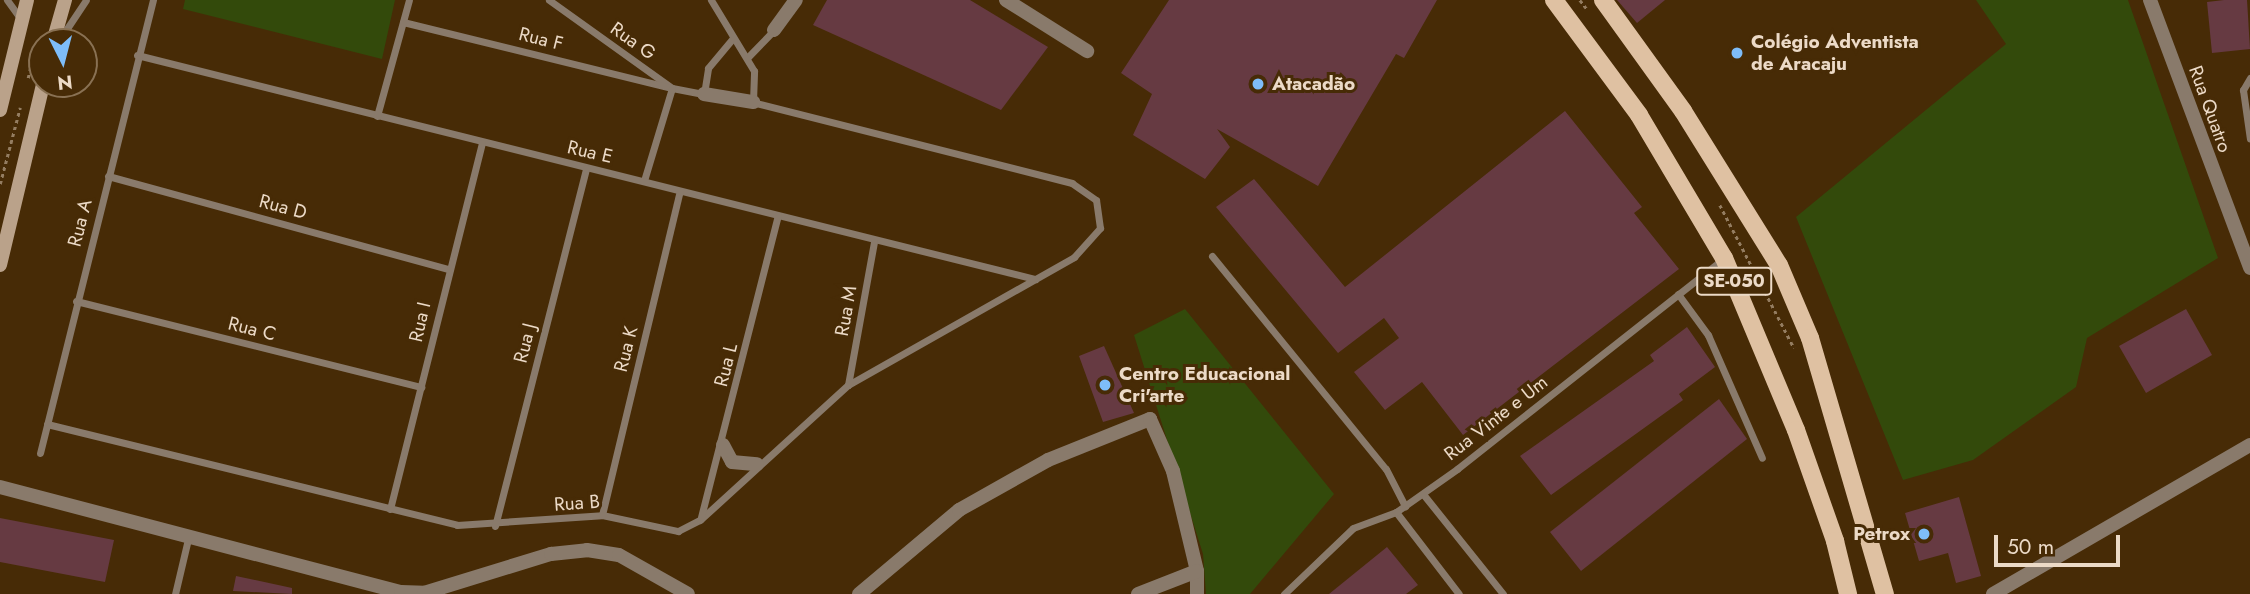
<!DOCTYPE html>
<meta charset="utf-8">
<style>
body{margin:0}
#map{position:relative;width:2250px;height:594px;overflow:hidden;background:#472b06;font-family:Jost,sans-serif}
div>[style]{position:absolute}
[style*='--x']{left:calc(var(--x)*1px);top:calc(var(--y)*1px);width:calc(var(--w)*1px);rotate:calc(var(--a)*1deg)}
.green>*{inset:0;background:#334a0b}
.building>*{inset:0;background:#663a42}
.path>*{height:2.5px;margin-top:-1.25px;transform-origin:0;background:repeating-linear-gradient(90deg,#947d61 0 3.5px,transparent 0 7px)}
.service>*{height:7px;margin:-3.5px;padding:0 3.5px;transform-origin:3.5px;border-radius:3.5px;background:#897a6b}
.minor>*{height:14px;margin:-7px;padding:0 7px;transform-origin:7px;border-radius:7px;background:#897a6b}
.tertiary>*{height:14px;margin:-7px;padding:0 7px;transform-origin:7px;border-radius:7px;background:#897a6b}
.secondary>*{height:14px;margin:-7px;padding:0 7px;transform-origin:7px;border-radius:7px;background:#baa28a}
.primary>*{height:18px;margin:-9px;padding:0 9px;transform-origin:9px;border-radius:9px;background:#dfc1a2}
.dots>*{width:19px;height:19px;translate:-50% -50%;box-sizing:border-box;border:4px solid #472b06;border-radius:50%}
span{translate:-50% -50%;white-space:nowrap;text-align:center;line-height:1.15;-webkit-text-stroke:6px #472b06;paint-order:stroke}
.shield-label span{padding:2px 5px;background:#472b06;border:2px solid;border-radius:5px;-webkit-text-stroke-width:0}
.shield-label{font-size:18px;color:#ecdac7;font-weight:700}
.street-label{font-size:19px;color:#ecdac7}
.poi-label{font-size:19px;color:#ecdac7;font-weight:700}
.left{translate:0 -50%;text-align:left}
.right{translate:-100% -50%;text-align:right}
.north{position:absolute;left:28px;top:28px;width:70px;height:70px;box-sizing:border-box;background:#472b06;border:2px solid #897153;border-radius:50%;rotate:174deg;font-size:19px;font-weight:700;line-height:28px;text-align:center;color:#ecdac7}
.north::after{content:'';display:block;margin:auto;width:24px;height:32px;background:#7ebdf9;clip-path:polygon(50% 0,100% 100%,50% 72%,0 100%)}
.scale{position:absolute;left:1994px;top:535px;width:126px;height:32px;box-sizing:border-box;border:4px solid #ecdac7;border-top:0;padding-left:9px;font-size:21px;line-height:24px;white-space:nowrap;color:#ecdac7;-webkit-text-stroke:5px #472b06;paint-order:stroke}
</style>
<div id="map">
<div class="green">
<div style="clip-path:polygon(185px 0,395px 0,382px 59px,183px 9px)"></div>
<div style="clip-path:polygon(1976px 0,2128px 0,2218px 258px,2087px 338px,2076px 387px,1973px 460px,1903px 480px,1796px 217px,2006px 44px)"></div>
<div style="clip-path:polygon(1185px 309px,1334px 494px,1250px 594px,1206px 594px,1203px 554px,1134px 335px)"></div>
</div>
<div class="building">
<div style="clip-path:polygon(827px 0,970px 0,1048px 47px,1001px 110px,813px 25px)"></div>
<div style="clip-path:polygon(1169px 0,1437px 0,1404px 58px,1396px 54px,1318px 186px,1217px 129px,1230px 147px,1205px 179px,1133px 135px,1152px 94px,1121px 73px)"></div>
<div style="clip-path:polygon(1617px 0,1665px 0,1637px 23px)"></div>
<div style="clip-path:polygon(2224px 0,2247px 0,2250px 49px,2212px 53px,2207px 2px)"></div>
<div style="clip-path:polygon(1565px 111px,1642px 207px,1634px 213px,1679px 269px,1463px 435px,1422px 382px,1385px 410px,1354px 372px,1399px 338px,1384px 318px,1338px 353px,1216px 207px,1254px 179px,1345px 287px)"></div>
<div style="clip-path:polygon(2186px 309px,2212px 355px,2146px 393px,2119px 346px)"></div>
<div style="clip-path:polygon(1687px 327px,1715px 367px,1679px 394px,1683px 400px,1551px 495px,1520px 456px,1654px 361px,1650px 355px)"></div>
<div style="clip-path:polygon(1104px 346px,1134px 413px,1103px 422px,1079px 356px)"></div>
<div style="clip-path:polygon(1719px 399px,1747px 439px,1581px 571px,1550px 532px)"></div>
<div style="clip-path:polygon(1959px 497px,1981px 576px,1956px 583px,1948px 553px,1919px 561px,1905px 513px)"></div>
<div style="clip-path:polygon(0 518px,114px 540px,105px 582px,0 562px)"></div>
<div style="clip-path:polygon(1387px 547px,1418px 585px,1406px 594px,1329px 594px)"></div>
<div style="clip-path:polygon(236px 576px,292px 588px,292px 594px,233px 591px)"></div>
</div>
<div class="path">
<div style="--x:1580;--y:0;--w:11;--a:52"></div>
<div style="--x:28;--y:78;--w:35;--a:-77"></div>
<div style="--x:0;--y:184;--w:79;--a:-75.3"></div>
<div style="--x:1720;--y:205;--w:161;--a:62.6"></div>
</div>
<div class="service">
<div style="--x:7;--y:0;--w:24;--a:54"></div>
<div style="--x:549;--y:0;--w:151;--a:35.6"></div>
<div style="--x:672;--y:88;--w:33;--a:11"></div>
<div style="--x:704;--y:94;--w:26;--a:-81"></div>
<div style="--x:708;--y:68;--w:39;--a:-50"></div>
<div style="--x:403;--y:22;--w:277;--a:13.8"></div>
<div style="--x:672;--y:88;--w:97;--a:106.8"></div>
<div style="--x:58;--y:42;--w:50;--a:-56.3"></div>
<div style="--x:137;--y:55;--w:926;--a:14.01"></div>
<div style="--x:747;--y:58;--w:39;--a:-46"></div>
<div style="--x:2250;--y:78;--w:14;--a:120"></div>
<div style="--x:2243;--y:90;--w:49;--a:81.9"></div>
<div style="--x:377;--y:116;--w:120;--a:-74.6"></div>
<div style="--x:108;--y:176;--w:353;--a:15.3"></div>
<div style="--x:1212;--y:256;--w:275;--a:50.8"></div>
<div style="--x:1386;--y:469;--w:42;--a:62.8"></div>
<div style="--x:1678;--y:294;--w:51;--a:53.8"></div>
<div style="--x:1708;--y:335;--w:134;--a:66.3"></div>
<div style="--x:76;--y:301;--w:356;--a:14"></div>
<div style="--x:848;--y:385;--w:145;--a:-79.7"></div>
<div style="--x:47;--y:424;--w:422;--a:13.8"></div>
<div style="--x:457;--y:525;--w:145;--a:-3.9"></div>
<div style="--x:602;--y:515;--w:78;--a:11.9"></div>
<div style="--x:678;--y:531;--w:25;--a:-27"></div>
<div style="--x:700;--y:520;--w:200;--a:-42.4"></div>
<div style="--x:848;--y:385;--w:260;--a:-29.5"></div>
<div style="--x:1074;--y:257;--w:39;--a:-48"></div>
<div style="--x:1100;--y:228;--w:28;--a:-98"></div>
<div style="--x:1096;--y:200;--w:29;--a:-145"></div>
<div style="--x:1072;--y:183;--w:329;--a:-165.8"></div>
<div style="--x:753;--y:102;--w:31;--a:-88"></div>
<div style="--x:754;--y:71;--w:83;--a:-121.2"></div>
<div style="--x:40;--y:453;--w:467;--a:-76"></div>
<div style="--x:1423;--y:494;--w:128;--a:51.3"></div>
<div style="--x:390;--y:509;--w:377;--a:-75.9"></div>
<div style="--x:1396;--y:512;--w:103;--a:52.5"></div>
<div style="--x:602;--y:515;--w:333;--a:-76.5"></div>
<div style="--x:701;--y:517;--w:311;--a:-75.7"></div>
<div style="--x:495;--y:526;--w:369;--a:-75.7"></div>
<div style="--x:175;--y:594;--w:57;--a:-76.7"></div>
<div style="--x:1284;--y:594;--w:95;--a:-43.7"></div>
<div style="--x:1353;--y:528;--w:46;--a:-20.4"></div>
<div style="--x:1396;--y:512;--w:75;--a:-35.2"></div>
<div style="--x:1457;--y:469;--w:339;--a:-38.3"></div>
</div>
<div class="minor">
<div style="--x:1006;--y:0;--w:96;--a:32.2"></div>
<div style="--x:2150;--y:0;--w:286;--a:69.5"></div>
<div style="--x:774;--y:30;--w:37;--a:-54"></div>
<div style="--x:704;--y:94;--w:50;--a:9.3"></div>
<div style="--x:723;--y:445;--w:19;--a:62"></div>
<div style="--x:732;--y:462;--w:25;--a:5"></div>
<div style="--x:859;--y:594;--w:131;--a:-40"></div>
<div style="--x:959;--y:510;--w:102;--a:-29.3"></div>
<div style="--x:1048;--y:460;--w:110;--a:-21.9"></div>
<div style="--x:1150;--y:419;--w:57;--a:66.1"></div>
<div style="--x:1173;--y:471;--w:103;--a:76.5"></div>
<div style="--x:1197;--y:571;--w:23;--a:90"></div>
<div style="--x:1138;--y:594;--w:63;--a:-21.3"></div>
</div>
<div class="tertiary">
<div style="--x:0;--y:487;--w:415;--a:14.7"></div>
<div style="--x:401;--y:592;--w:23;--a:2"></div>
<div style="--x:424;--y:593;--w:133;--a:-17.1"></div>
<div style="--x:551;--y:554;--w:36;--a:-6"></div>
<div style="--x:587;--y:550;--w:32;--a:9"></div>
<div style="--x:619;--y:555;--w:79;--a:29.5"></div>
<div style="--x:1993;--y:594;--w:297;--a:-30.1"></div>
</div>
<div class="secondary">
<div style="--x:53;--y:42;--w:44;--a:-74.1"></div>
<div style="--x:0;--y:110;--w:113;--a:-76.2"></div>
<div style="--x:0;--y:265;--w:186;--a:-76.6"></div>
</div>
<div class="primary">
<div style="--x:1554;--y:0;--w:143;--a:53.5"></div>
<div style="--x:1639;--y:115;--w:166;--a:59.3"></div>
<div style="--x:1724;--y:258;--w:186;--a:67.3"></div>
<div style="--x:1796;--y:430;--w:118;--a:70.6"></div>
<div style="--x:1835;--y:541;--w:55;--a:76.2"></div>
<div style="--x:1603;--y:0;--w:137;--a:54.2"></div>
<div style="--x:1683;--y:111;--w:181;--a:58.1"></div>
<div style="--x:1779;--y:265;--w:79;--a:67"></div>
<div style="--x:1810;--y:338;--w:267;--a:73.7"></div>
</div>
<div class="dots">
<div style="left:1737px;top:53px;background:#7ebdf9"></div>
<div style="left:1258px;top:84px;background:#7ebdf9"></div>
<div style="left:1105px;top:385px;background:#7ebdf9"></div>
<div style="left:1924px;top:534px;background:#7ebdf9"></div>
</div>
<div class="shield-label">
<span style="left:1734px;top:281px">SE-050</span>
</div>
<div class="street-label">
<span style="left:541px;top:39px;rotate:14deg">Rua F</span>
<span style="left:633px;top:41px;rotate:35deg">Rua G</span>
<span style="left:2210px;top:109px;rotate:70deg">Rua Quatro</span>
<span style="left:590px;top:152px;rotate:13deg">Rua E</span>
<span style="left:283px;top:207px;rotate:15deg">Rua D</span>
<span style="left:80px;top:223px;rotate:-76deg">Rua A</span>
<span style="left:846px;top:311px;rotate:-80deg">Rua M</span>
<span style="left:420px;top:322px;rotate:-77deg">Rua I</span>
<span style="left:252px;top:329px;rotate:14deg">Rua C</span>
<span style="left:525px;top:343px;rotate:-76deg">Rua J</span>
<span style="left:626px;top:349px;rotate:-76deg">Rua K</span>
<span style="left:726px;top:365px;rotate:-76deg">Rua L</span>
<span style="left:1496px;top:418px;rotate:-38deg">Rua Vinte e Um</span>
<span style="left:577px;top:503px;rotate:-4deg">Rua B</span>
</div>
<div class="poi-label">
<span class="left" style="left:1751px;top:53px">Colégio Adventista<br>de Aracaju</span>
<span class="left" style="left:1272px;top:84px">Atacadão</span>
<span class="left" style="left:1119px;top:385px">Centro Educacional<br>Cri'arte</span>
<span class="right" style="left:1910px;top:534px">Petrox</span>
</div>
<div class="north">N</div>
<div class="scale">50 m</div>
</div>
